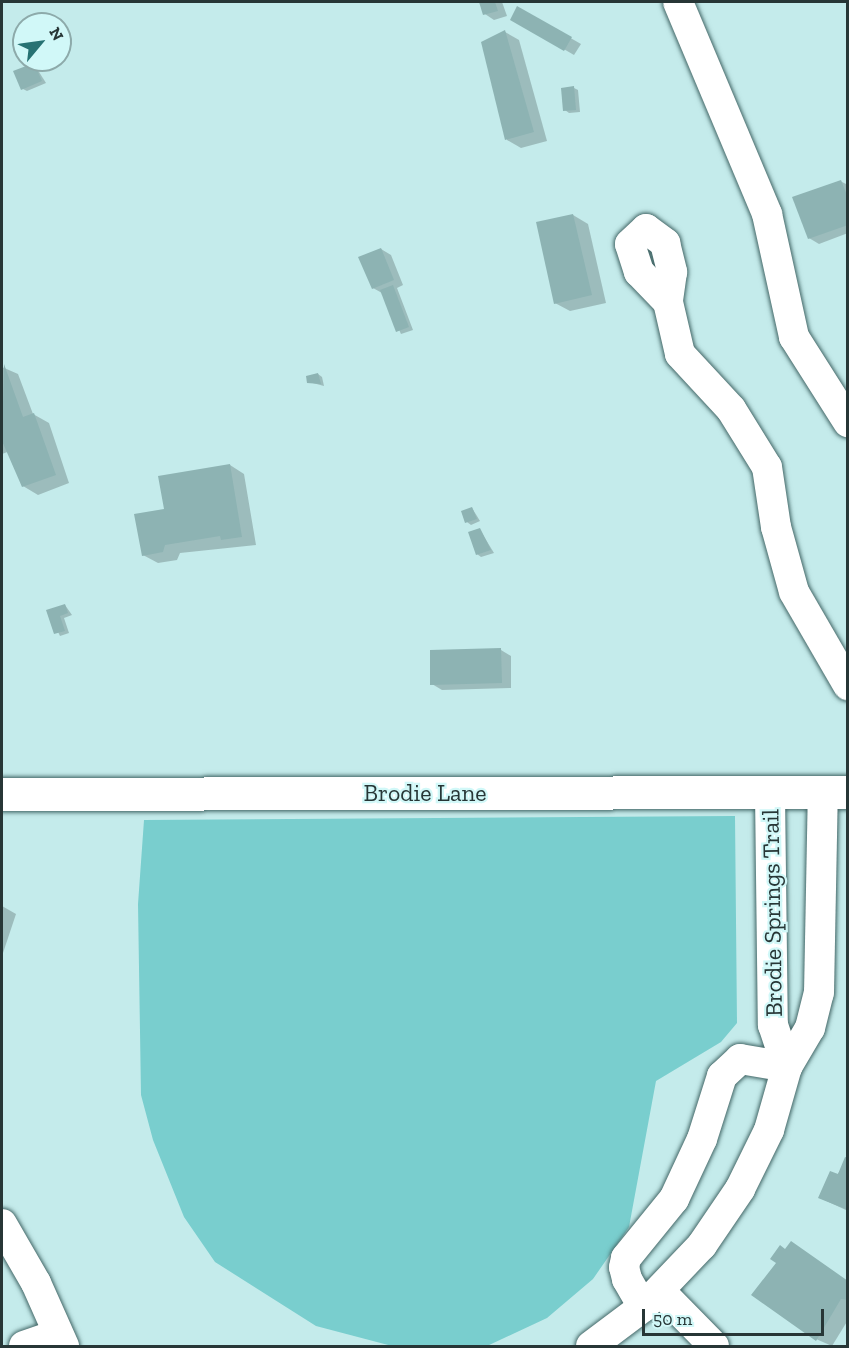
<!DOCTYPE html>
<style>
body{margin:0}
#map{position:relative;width:849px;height:1348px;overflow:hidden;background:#c4ebeb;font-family:"Zilla Slab",serif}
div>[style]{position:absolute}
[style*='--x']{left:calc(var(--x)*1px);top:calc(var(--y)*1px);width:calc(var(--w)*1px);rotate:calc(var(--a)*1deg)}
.green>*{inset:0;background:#79cece}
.shadow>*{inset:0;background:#0003}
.building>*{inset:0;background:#8db3b3}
.roads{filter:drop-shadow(0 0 2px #436767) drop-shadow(0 0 2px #436767)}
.minor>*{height:30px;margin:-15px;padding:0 15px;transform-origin:15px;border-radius:15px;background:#fff}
.major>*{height:33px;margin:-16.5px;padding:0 16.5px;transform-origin:16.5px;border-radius:16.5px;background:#fff}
span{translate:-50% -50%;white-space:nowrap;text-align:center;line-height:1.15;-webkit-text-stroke:4.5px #d1f8f8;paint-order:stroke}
.street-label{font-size:24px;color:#273636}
.frame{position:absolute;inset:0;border:3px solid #273636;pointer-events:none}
.north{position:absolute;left:12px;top:12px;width:60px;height:60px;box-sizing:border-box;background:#d1f8f8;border:2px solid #8daaaa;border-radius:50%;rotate:61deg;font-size:16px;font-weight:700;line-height:24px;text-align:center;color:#273636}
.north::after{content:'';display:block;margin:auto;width:21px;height:27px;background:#277273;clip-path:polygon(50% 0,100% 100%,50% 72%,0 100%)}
.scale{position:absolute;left:642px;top:1309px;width:182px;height:27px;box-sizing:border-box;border:3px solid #273636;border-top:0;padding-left:8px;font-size:18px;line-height:21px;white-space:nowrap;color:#273636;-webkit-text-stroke:4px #d1f8f8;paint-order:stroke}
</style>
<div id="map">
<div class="green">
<div style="clip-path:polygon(735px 816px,737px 1023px,721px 1042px,656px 1081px,629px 1227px,593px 1279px,547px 1318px,487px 1346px,392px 1346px,316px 1326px,215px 1262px,184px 1217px,153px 1140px,141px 1095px,138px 904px,144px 820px)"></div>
</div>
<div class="shadow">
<div style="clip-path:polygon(481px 2px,502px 2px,507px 16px,494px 20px,485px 14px)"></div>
<div style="clip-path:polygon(518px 8px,581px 44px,574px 55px,512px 19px)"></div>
<div style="clip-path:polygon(505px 32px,519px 40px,547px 141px,521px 148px,507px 140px)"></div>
<div style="clip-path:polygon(34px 64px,46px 83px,27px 91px,23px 89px)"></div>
<div style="clip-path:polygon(574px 88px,578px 90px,580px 112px,569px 113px,565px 110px)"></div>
<div style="clip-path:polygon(840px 181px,848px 185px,848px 233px,819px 244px,809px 238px)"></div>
<div style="clip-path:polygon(573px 215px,588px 224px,606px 303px,570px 311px,555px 303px)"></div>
<div style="clip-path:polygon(381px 249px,391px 255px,403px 285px,397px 288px,413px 330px,401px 334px,382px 293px,373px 288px)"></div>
<div style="clip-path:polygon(2px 367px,18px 374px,33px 414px,49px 423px,69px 483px,38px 495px,23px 486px,10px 451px,2px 454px)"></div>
<div style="clip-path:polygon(318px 374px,322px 377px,324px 386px,309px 382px)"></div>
<div style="clip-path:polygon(230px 465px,244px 474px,256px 545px,180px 553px,177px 560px,158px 563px,143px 555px,166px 510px)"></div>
<div style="clip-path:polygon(472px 508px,480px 521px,471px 525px,467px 522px)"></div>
<div style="clip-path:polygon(480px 530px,494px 553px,481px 557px,477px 554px)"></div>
<div style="clip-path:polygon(65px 605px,72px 615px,64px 618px,69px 633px,60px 636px,48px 611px)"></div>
<div style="clip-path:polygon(501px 650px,511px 656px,511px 688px,442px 690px,432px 684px)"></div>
<div style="clip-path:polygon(2px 906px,16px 914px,2px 956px)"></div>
<div style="clip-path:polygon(848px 1160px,848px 1211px,820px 1198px)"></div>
<div style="clip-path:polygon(791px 1243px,848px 1283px,848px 1320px,832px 1346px,816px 1339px,779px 1263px)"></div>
</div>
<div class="building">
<div style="clip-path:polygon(479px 2px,495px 2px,498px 11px,483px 15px)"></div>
<div style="clip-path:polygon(517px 6px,572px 37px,564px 51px,510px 20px)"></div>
<div style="clip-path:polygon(505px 30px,534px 132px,505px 140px,481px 42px)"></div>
<div style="clip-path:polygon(34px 63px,42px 81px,21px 90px,13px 71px)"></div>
<div style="clip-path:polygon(574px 86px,576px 110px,563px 111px,561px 88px)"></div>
<div style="clip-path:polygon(841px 180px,848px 198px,848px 225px,808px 239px,792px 197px)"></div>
<div style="clip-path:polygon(573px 214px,592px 295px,554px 304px,536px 222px)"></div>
<div style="clip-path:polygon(381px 248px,394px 280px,372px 289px,358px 257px)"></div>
<div style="clip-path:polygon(393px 285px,409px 327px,396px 332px,380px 290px)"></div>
<div style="clip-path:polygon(4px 364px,23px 417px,34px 413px,56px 475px,22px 487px,2px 441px)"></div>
<div style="clip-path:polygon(318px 373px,321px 384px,307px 383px,306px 376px)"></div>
<div style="clip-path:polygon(230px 464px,242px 537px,221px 540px,220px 536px,165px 545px,163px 552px,142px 556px,134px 514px,164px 509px,158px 476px)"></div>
<div style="clip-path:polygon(472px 507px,477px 519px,465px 523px,461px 511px)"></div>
<div style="clip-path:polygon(480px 528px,491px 550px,476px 555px,468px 532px)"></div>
<div style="clip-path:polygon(65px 604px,68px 613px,60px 616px,65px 631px,54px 634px,46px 610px)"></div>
<div style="clip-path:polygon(501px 648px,502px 683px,430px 685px,430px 650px)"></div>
<div style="clip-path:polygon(845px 1157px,848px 1158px,848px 1210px,818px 1198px,830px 1171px,838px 1174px)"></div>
<div style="clip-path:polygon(791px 1241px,848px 1281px,848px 1300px,841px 1299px,816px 1341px,751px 1295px,776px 1263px,770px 1259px,780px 1245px,785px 1249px)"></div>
</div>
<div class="roads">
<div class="minor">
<div style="--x:678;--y:2;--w:230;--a:67.2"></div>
<div style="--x:767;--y:214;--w:126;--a:77.6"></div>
<div style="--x:794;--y:337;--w:101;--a:57.6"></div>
<div style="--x:668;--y:302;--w:42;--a:-134"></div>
<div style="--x:639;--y:272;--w:29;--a:-108"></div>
<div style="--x:630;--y:244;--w:22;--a:-43"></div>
<div style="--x:646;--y:229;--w:24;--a:36"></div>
<div style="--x:665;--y:243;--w:30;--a:76"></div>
<div style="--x:672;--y:272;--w:30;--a:98"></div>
<div style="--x:668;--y:302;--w:53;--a:77"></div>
<div style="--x:680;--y:354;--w:75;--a:47.2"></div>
<div style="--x:731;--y:409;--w:68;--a:58.2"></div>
<div style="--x:767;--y:467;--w:61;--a:81.5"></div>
<div style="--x:776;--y:527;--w:67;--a:74.5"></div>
<div style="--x:794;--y:592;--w:108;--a:59.9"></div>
<div style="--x:770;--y:793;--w:232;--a:89.3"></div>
<div style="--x:773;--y:1025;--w:44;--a:71.6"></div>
<div style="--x:2;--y:1224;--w:68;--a:60"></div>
<div style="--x:36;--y:1283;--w:69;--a:66"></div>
<div style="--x:660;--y:1291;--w:77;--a:45.5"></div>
<div style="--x:643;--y:1307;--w:32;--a:-120"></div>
<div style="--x:627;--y:1279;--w:12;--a:-104"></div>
<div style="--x:624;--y:1267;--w:9;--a:-77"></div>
<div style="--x:626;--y:1258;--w:76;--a:-50.9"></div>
<div style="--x:674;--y:1199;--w:66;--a:-65"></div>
<div style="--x:702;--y:1139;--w:66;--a:-72.4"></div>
<div style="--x:722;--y:1076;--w:25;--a:-43"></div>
<div style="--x:740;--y:1059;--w:48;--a:9.7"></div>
<div style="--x:24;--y:1346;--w:36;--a:-19"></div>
<div style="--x:591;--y:1346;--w:65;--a:-36.9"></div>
<div style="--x:643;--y:1307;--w:86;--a:-46.4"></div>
<div style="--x:702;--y:1245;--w:68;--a:-55.8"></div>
<div style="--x:740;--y:1189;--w:66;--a:-63.8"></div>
<div style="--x:769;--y:1130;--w:66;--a:-74.1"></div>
<div style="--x:787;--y:1067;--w:45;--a:-59.5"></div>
<div style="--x:810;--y:1028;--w:36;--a:-76"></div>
<div style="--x:819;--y:993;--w:201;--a:-88.9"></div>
</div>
<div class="major">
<div style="--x:2;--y:794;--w:846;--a:-0.14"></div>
</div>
</div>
<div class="street-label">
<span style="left:425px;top:793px">Brodie Lane</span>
<span style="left:772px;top:913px;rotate:-91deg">Brodie Springs Trail</span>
</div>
<div class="frame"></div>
<div class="north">N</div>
<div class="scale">50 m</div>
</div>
